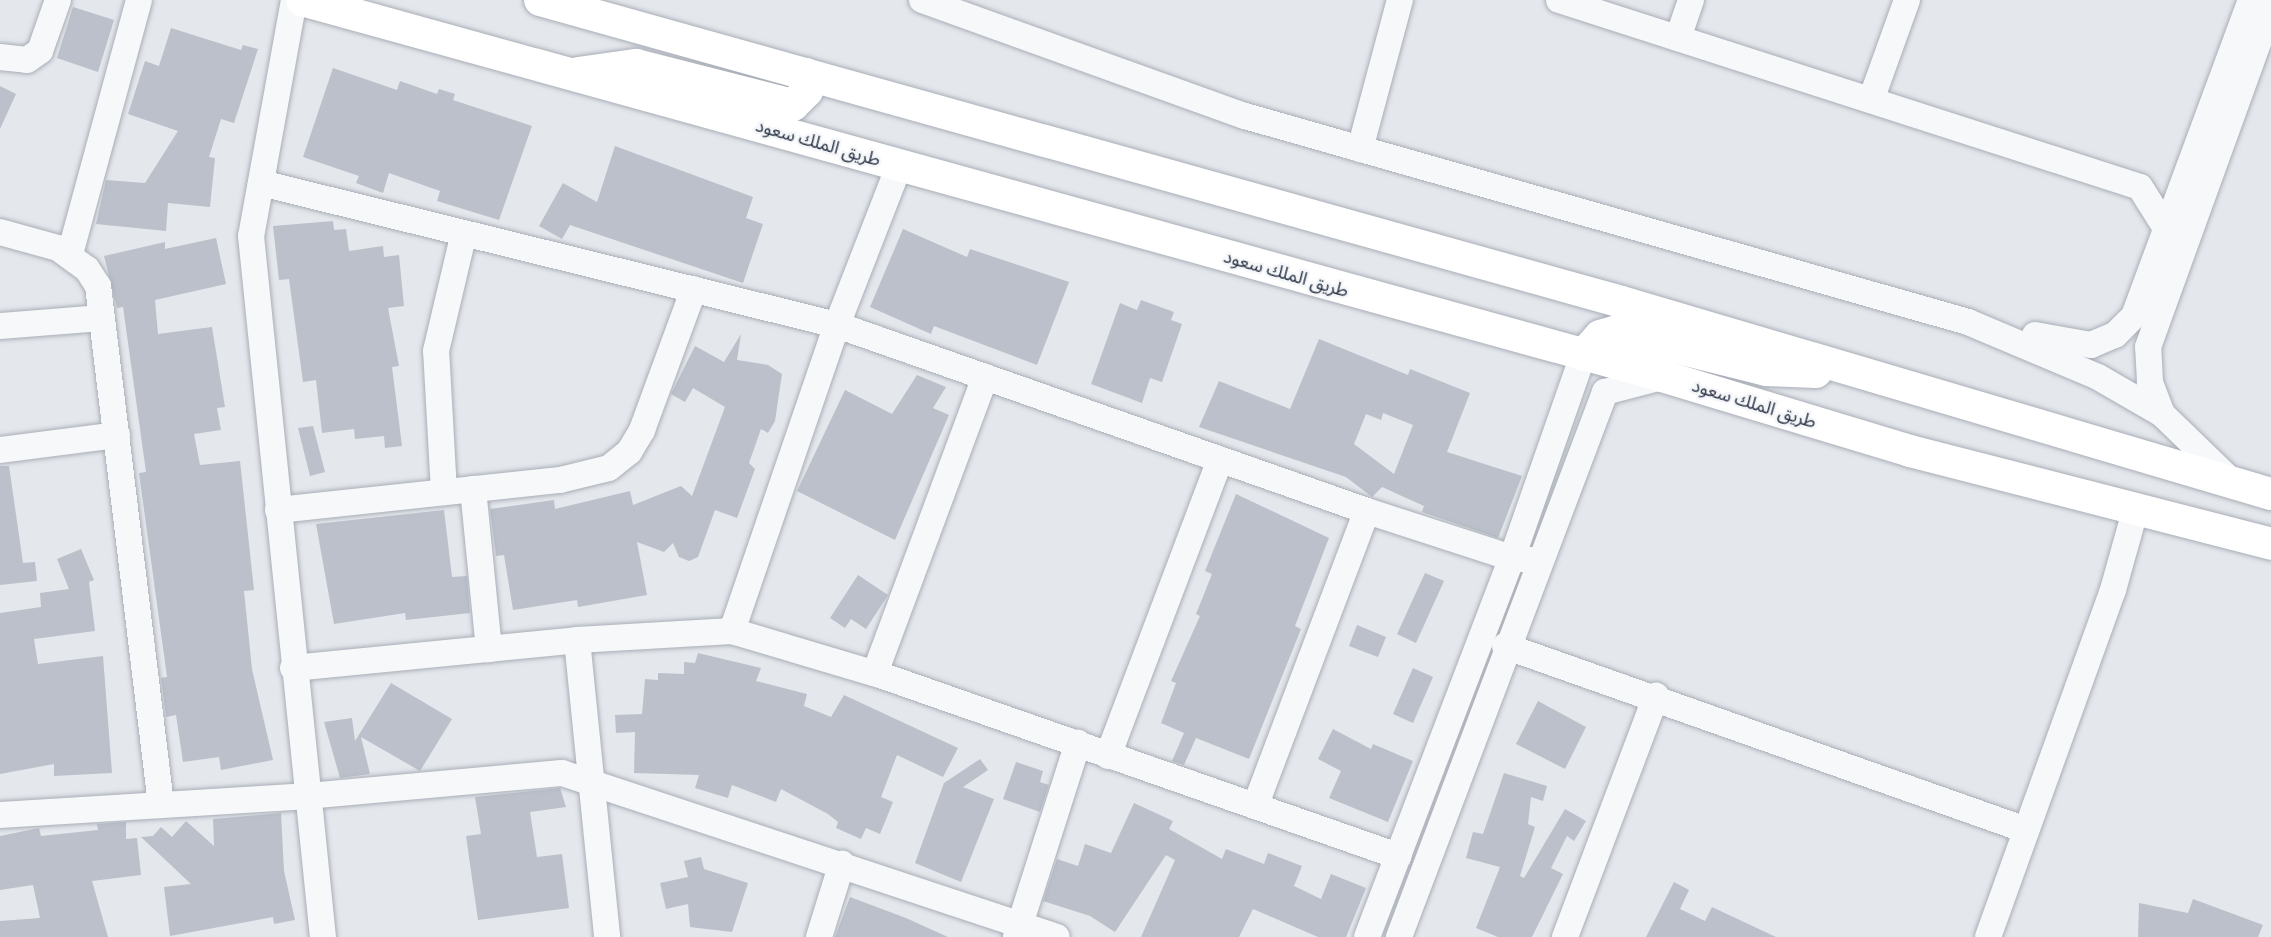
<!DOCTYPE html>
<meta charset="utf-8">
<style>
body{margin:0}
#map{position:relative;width:2271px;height:937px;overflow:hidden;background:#e4e7ec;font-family:"Archivo Narrow","Noto Sans Arabic",sans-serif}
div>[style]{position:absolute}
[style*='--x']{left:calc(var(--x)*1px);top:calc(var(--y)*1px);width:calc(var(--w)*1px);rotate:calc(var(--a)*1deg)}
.building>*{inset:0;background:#bbc0ca}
.roads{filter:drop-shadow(0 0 2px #a9aeb7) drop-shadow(0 0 2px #a9aeb7)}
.minor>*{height:26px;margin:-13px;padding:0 13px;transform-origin:13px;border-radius:13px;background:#f7f8fa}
.major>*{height:32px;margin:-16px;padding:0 16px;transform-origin:16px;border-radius:16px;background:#fff}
span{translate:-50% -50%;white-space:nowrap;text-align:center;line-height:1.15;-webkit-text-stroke:5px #f4f6f9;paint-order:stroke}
.street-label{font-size:18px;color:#2b3445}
</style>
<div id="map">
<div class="building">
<div style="clip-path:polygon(73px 7px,114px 20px,98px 72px,57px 58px)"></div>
<div style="clip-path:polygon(171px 28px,241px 50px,243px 45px,258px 49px,234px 123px,221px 119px,209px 157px,215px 158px,210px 207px,168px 203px,166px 231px,96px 224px,106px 180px,145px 183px,178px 131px,128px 114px,145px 61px,159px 66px)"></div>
<div style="clip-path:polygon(333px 68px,397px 90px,400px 81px,437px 94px,439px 89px,455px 94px,453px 100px,532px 126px,499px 220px,437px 201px,440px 191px,389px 173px,383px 193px,356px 183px,359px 176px,303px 157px)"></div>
<div style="clip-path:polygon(0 86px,16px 94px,0 129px)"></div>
<div style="clip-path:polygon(615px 146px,753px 197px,746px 218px,763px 224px,743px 283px,570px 225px,562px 239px,539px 226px,563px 183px,597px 202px)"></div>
<div style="clip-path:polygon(333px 221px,334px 230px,346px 229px,349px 251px,383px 246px,384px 257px,399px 255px,404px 306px,388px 308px,399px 366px,392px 367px,402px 446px,385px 448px,384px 436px,355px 439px,354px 429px,322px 433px,316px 380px,303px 382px,289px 279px,279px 280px,273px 226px)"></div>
<div style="clip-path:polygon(903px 229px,967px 257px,970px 249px,1069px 282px,1037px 365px,934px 326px,931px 334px,870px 307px)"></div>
<div style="clip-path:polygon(216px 238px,226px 284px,155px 300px,158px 334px,212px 327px,225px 407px,217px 408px,221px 430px,194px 434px,200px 465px,240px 461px,254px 590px,244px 591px,252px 669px,273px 760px,221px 770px,219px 757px,183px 762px,176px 715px,166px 717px,161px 678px,167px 677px,139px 473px,146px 472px,123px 307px,117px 308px,104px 256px,165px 242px,165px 249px)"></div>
<div style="clip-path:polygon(1141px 300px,1174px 312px,1171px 320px,1182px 324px,1162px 382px,1150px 378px,1142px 403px,1091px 384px,1120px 303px,1137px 310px)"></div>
<div style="clip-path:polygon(741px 334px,737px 360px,768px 365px,782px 374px,775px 421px,768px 433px,761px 429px,749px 463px,755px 469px,737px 518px,715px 510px,698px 557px,689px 561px,679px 557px,673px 543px,664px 552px,637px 542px,647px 595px,578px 607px,577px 600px,513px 610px,504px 555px,496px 556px,490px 509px,554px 500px,555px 509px,630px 491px,633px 505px,681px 486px,692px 496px,725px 407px,693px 388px,685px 402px,671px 394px,695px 346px,724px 362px)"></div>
<div style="clip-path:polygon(evenodd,1319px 339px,1408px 375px,1410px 369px,1470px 393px,1447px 452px,1522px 476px,1498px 538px,1422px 512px,1424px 506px,1382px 487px,1372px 497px,1346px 477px,1199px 427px,1219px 381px,1290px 409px,1319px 339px,1383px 413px,1413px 425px,1394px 474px,1354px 444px,1366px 414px,1381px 420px,1383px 413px)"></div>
<div style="clip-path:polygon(917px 375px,946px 387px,933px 408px,949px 415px,895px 540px,797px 491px,845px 390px,892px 414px)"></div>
<div style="clip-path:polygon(313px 426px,325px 472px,310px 476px,298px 428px)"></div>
<div style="clip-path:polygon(0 466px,9px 466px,23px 563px,35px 562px,37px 581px,0 585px)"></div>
<div style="clip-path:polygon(1236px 494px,1329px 538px,1295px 626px,1301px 629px,1249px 759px,1196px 738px,1184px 765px,1172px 761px,1184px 733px,1161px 723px,1176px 683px,1171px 681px,1200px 616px,1196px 614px,1212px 574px,1205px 571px)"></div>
<div style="clip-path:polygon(444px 510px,452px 577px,467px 576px,470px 613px,406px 620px,405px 613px,334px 624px,316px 524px)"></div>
<div style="clip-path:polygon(81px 549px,94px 580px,89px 582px,95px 631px,34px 639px,38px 664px,103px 656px,112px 773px,54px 776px,54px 764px,0 774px,0 613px,41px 607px,40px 593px,69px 589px,57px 559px)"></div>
<div style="clip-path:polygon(1425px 573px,1444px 581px,1416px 643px,1397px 634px)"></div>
<div style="clip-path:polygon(858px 575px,888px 595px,866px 629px,851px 619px,845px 628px,830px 618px)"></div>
<div style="clip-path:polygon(1357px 625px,1386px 637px,1378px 657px,1349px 646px)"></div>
<div style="clip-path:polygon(698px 653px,761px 668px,756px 681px,807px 694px,804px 706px,831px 717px,844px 695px,958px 748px,943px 777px,897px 755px,881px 797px,893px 802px,880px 834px,866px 828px,861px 839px,836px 828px,838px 822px,828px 814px,781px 789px,776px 802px,732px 785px,728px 798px,695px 788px,699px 775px,634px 773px,635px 732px,616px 733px,615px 715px,642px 714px,645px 679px,658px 680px,658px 673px,684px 674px,684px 662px,695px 663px)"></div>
<div style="clip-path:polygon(1413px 668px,1433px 677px,1413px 723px,1393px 714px)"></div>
<div style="clip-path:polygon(391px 683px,452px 719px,420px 771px,361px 737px,370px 774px,340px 778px,324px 722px,352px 718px,355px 741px)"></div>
<div style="clip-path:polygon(1538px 701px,1586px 727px,1565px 769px,1516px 744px)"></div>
<div style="clip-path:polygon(1333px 729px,1371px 749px,1373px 744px,1413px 761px,1388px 822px,1329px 798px,1341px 771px,1318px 759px)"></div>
<div style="clip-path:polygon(980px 759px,988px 770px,963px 787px,994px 799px,961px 882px,915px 863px,944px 783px)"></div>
<div style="clip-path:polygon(1016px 762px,1043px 771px,1040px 782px,1049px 785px,1040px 812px,1003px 799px)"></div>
<div style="clip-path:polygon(1504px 773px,1547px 786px,1543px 801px,1531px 797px,1528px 824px,1535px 827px,1520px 876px,1524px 878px,1565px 809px,1586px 821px,1574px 841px,1567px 836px,1551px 868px,1563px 874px,1532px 937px,1498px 937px,1476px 928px,1500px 867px,1466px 858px,1473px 832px,1483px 834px)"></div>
<div style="clip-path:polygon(560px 788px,566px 807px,530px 812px,537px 857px,562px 854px,569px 908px,478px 920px,466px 836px,481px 834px,475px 797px)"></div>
<div style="clip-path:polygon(1134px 803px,1173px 821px,1169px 829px,1222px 859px,1226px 849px,1264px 864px,1268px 853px,1302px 866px,1294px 886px,1321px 899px,1331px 874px,1366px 888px,1346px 937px,1318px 937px,1253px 909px,1239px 937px,1141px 937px,1175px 860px,1166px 855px,1115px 932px,1090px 916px,1043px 901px,1057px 859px,1078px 866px,1085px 844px,1111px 853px)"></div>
<div style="clip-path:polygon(281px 813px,284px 871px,295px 920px,274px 924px,273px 917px,170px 936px,164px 887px,191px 884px,141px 837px,153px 836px,161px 827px,172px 837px,186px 821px,214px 846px,213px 819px)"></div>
<div style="clip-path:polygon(126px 822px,126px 839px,137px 838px,141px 875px,92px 881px,108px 937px,0 937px,0 921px,40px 918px,33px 885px,0 890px,0 836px,39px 828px,41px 836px,98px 830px,97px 824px)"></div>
<div style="clip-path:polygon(701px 857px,704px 869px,748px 883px,732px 932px,690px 927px,688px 904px,666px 909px,660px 883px,688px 877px,684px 861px)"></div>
<div style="clip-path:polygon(1674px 882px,1689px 890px,1680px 909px,1705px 921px,1712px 907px,1776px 937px,1646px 937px)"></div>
<div style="clip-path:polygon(850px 897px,906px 918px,948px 937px,835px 937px)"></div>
<div style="clip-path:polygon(2193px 899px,2263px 925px,2258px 937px,2138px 937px,2139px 903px,2188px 913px)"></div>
</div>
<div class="roads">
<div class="minor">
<div style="--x:294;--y:0;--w:240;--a:100.3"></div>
<div style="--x:251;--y:236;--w:705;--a:84.14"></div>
<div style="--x:922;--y:0;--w:343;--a:19.8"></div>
<div style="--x:1245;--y:116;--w:752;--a:15.9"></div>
<div style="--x:1968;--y:322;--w:141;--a:22.9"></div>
<div style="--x:2098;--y:377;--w:74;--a:30"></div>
<div style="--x:2162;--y:414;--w:95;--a:44.1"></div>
<div style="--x:1559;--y:0;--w:610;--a:17.84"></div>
<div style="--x:2140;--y:187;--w:51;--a:57.9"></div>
<div style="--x:1678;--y:38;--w:40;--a:-71.1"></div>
<div style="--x:0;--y:57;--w:27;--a:6"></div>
<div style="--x:27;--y:60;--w:16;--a:-35"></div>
<div style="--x:40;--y:51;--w:54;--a:-70.6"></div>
<div style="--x:1871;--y:100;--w:106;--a:-70.2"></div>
<div style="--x:1360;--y:149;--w:154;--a:-75"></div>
<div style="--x:261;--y:183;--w:593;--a:13.85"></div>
<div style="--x:837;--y:325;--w:562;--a:19.34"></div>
<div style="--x:1367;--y:511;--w:152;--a:18"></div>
<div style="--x:1512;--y:558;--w:27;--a:6"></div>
<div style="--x:0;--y:232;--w:60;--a:15.4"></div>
<div style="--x:58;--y:248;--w:36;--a:36"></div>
<div style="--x:87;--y:269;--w:20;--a:57"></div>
<div style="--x:98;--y:286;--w:522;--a:83.07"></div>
<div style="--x:70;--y:254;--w:263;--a:-74.8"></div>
<div style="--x:0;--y:326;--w:102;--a:-4.5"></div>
<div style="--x:2035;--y:335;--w:57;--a:10.1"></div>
<div style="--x:2091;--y:345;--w:26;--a:-23"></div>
<div style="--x:2115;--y:335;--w:27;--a:-45"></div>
<div style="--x:2134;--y:316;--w:337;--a:-69.7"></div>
<div style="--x:2162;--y:414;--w:34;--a:-111"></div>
<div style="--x:2150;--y:382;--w:35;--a:-93"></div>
<div style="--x:2148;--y:347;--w:362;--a:-70.1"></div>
<div style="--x:0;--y:450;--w:118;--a:-7.3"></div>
<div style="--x:473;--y:489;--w:161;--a:84.3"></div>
<div style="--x:444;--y:492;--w:141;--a:-93.2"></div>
<div style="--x:436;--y:351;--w:121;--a:-76.7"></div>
<div style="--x:278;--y:510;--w:284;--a:-6.1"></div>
<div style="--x:560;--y:480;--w:50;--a:-13.8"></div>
<div style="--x:609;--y:468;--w:26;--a:-39"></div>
<div style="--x:629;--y:452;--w:26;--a:-59"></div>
<div style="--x:642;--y:430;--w:150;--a:-69.8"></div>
<div style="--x:732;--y:631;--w:324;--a:-71.1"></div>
<div style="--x:837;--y:325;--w:171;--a:-68.7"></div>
<div style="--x:577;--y:640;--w:299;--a:84.2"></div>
<div style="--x:1505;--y:646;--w:553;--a:19.45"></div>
<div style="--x:293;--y:668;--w:285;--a:-5.6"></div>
<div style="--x:577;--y:640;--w:155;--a:-3.3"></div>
<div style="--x:732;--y:631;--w:158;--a:16.6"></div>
<div style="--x:883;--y:676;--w:546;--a:19.27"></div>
<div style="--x:875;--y:673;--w:316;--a:-69.6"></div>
<div style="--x:1108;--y:756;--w:317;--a:-69.3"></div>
<div style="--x:1256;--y:804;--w:313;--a:-69.3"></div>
<div style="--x:0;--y:815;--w:309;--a:-3.5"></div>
<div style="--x:308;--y:796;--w:255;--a:-5.2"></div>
<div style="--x:562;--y:773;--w:521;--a:18.33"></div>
<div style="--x:819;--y:937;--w:77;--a:-72.7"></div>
<div style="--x:1016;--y:937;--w:204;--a:-72.3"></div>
<div style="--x:1367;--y:937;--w:406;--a:-69.1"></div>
<div style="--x:1512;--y:558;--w:215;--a:-70.7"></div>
<div style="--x:1399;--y:937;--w:583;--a:-69.29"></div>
<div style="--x:1605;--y:392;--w:59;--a:-14.7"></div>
<div style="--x:1565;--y:937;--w:258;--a:-69.3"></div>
<div style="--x:1988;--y:937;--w:369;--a:-70.2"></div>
<div style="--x:2113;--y:590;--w:82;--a:-74.4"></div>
</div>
<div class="major">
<div style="--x:302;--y:0;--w:1411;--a:15.45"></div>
<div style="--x:1662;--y:376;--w:259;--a:16.8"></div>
<div style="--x:1910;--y:451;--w:373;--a:14.4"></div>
<div style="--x:540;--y:0;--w:1123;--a:15.6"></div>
<div style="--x:1622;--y:302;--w:677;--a:16.48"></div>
<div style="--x:578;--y:73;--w:59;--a:-7.9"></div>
<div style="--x:636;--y:65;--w:162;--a:14.3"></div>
<div style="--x:793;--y:105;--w:20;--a:-45"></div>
<div style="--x:807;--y:91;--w:17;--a:-93"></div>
<div style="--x:1583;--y:355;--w:25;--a:-48"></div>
<div style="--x:1600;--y:336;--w:15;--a:-16"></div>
<div style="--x:1614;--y:332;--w:157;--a:14"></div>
<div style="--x:1766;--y:370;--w:50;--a:2.3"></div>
</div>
</div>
<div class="street-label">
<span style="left:818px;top:143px;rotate:16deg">طريق الملك سعود</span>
<span style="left:1286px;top:274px;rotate:16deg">طريق الملك سعود</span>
<span style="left:1754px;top:404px;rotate:17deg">طريق الملك سعود</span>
</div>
</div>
